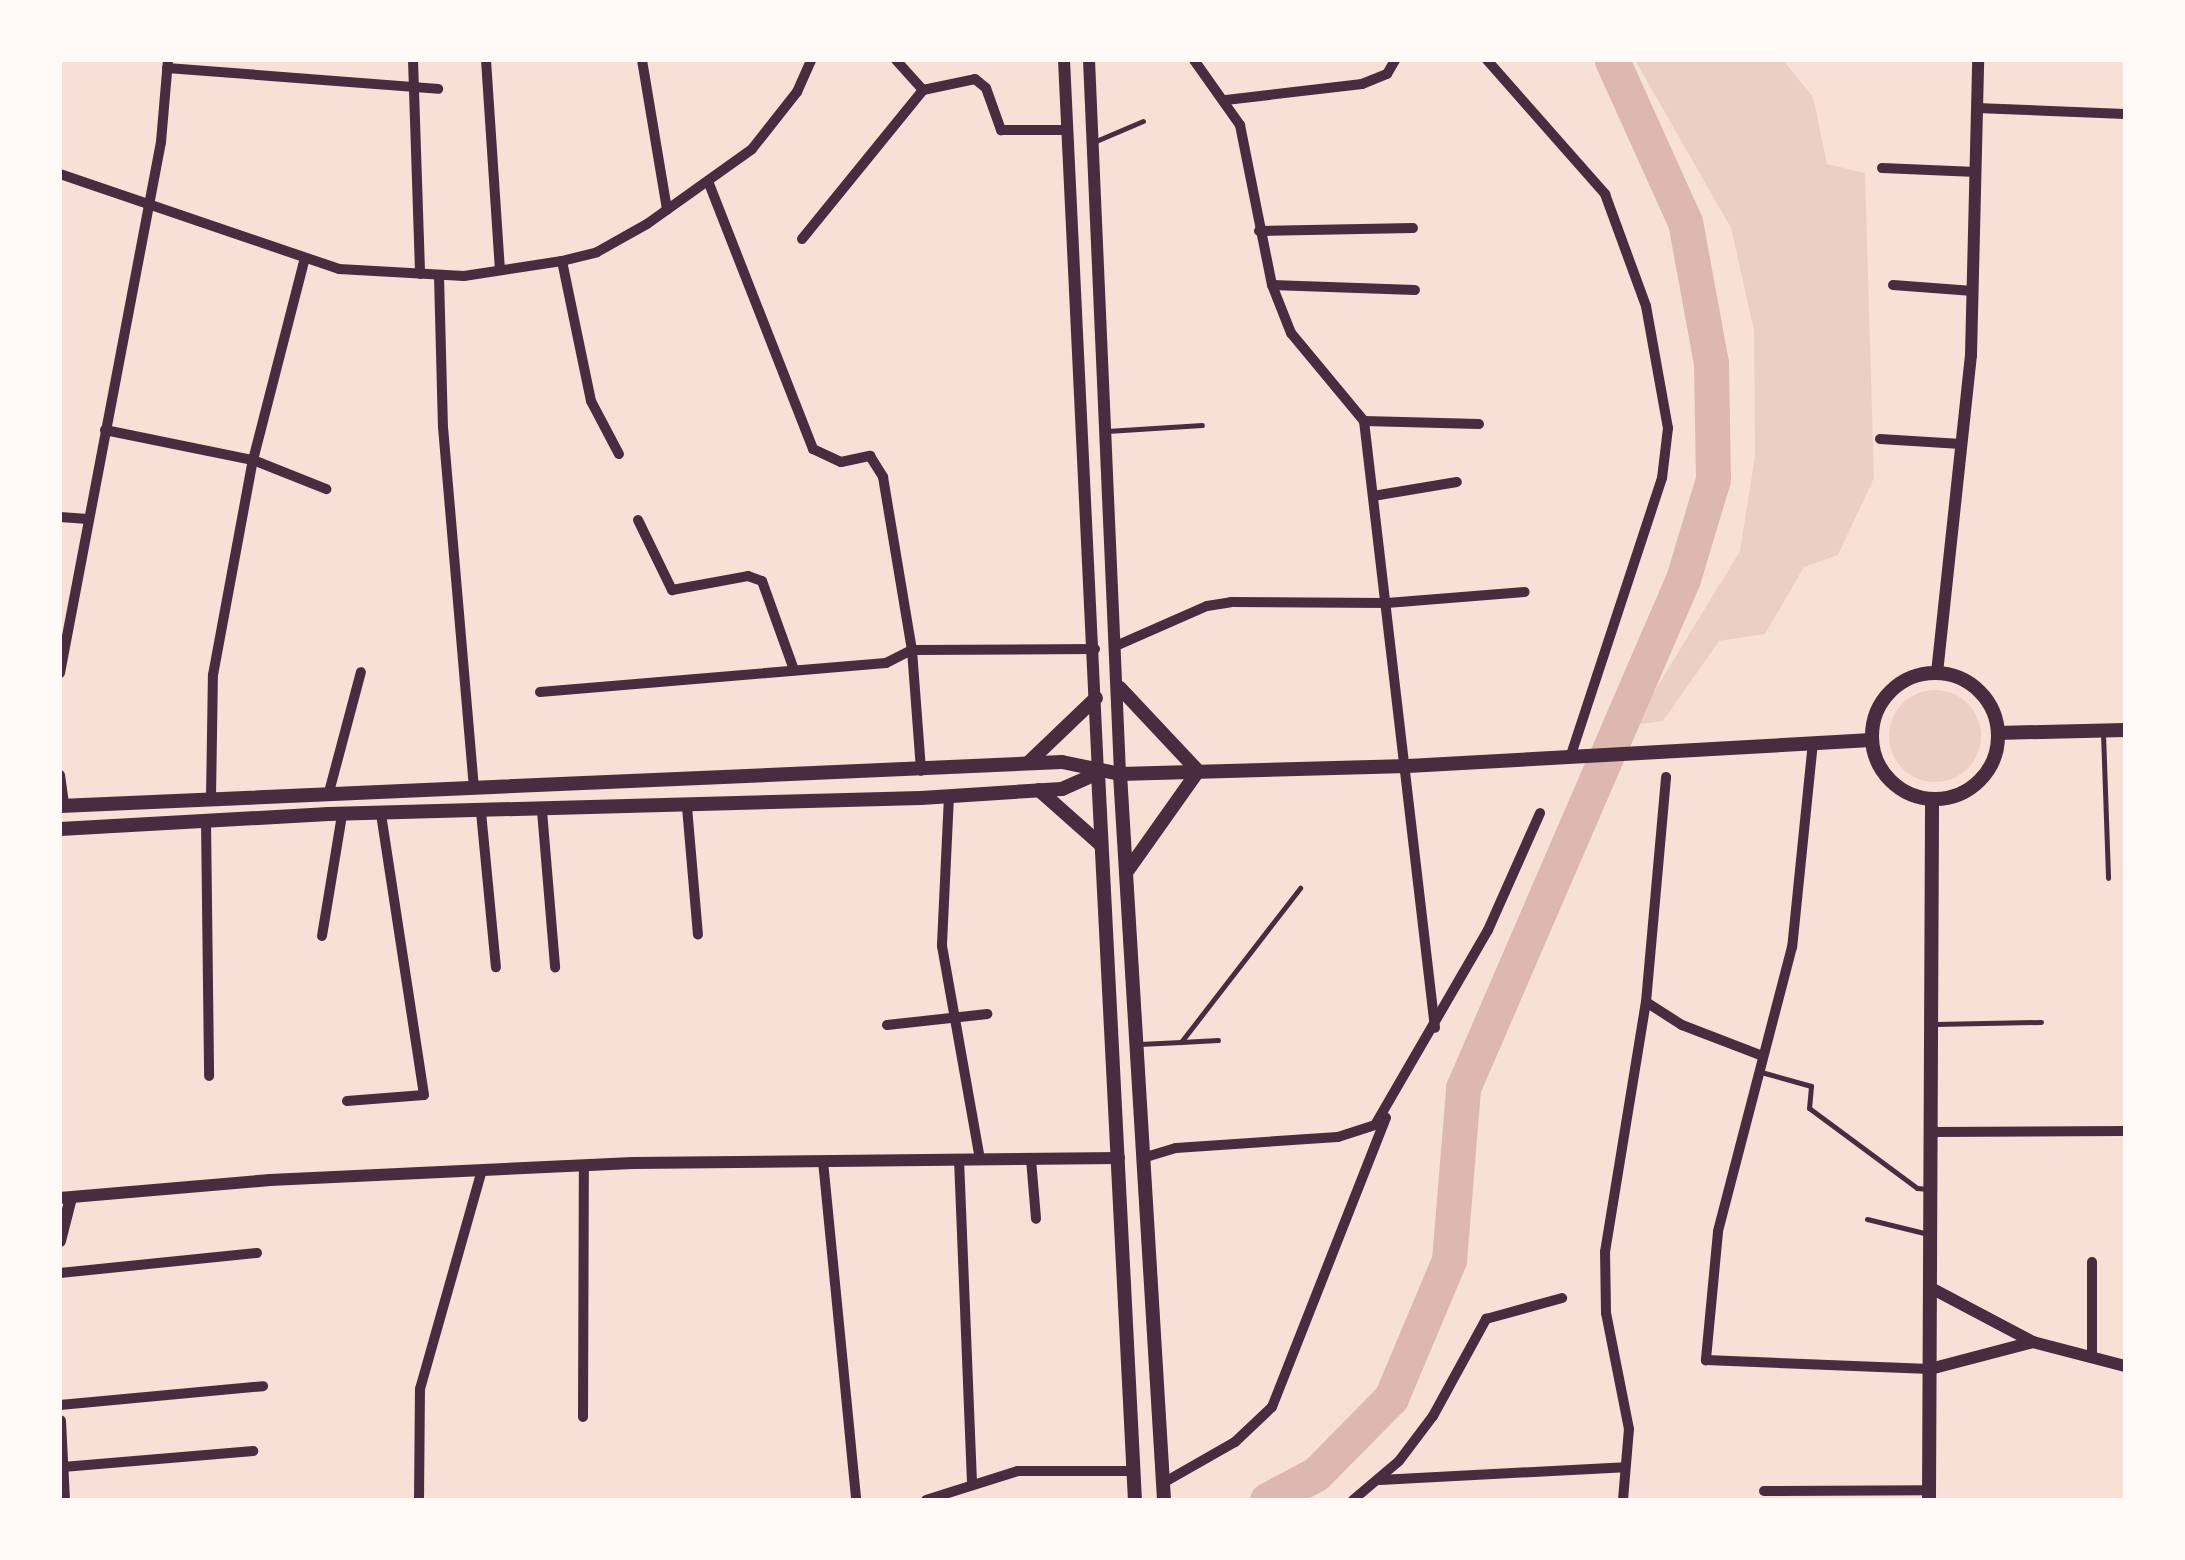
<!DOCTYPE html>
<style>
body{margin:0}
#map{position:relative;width:2185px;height:1560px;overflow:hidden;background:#f7e1d7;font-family:"Exo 2",sans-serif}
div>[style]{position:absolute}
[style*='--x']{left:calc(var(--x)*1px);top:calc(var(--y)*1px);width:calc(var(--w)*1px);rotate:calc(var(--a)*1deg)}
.green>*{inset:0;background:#ebcfc5}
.round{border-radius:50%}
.river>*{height:35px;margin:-17.5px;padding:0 17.5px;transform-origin:17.5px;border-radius:17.5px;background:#dcb8b0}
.service>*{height:5px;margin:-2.5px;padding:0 2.5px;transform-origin:2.5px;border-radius:2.5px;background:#4a2c40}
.minor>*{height:10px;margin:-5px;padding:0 5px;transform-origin:5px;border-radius:5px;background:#4a2c40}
.tertiary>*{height:12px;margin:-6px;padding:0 6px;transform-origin:6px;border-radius:6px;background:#4a2c40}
.secondary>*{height:14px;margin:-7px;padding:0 7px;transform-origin:7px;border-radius:7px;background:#4a2c40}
.secondary>.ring{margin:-7px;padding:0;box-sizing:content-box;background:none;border:14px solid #4a2c40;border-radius:50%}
span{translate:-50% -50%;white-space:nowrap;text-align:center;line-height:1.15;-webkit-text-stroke:10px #fffaf5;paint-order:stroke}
.frame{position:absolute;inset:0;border:62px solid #fffaf5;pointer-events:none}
</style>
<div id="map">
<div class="green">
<div style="clip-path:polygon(1635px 60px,1783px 60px,1813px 97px,1827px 164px,1865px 173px,1874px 478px,1838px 555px,1804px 567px,1765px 634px,1719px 641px,1663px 721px,1634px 725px,1740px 551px,1755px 456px,1754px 331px,1731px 228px)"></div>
<div class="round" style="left:1889px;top:690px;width:92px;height:92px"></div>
</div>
<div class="river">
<div style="--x:1267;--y:1500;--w:55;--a:-28"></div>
<div style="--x:1316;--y:1474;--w:107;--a:-45.4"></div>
<div style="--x:1391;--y:1398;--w:150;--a:-67.2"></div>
<div style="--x:1449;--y:1260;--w:173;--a:-85.3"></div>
<div style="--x:1463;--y:1088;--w:555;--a:-66.63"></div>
<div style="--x:1683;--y:579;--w:104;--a:-73.3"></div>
<div style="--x:1713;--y:479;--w:116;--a:-91"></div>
<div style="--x:1711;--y:363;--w:143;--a:-100.4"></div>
<div style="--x:1685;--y:222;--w:178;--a:-114.3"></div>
</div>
<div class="service">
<div style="--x:1096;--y:141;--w:51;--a:-23.1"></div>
<div style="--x:1107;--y:431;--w:95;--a:-3.6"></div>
<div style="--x:2103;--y:733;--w:145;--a:88"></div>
<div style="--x:1935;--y:1024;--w:106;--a:-1.1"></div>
<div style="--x:1181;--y:1042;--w:37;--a:-3"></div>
<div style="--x:1139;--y:1044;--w:42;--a:-2.7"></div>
<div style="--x:1181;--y:1042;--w:195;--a:-52.3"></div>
<div style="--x:1761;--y:1072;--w:52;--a:15.6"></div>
<div style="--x:1811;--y:1086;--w:22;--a:95"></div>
<div style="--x:1809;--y:1108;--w:134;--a:36.5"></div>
<div style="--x:1917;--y:1188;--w:11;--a:5"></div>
<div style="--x:1867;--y:1219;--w:63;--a:13.8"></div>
</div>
<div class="minor">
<div style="--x:413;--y:60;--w:214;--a:88.1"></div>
<div style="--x:486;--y:60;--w:210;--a:86.2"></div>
<div style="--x:642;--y:60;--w:152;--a:80.5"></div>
<div style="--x:896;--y:60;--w:40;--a:48"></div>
<div style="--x:1194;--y:60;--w:80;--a:54.7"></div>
<div style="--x:1240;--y:125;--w:163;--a:78.7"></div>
<div style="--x:1272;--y:285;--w:52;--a:68.4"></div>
<div style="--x:1291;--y:333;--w:114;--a:50.3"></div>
<div style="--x:1364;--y:421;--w:611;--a:83.33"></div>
<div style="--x:1487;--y:60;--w:179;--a:48.6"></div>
<div style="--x:1605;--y:194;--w:119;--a:69.9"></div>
<div style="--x:1646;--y:306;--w:124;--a:79.8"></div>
<div style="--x:1668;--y:428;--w:50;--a:96.8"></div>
<div style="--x:1662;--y:478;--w:294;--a:108.2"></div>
<div style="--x:167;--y:68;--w:272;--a:4.4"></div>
<div style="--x:1226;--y:100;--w:137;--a:-6.7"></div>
<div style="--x:1362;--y:84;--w:27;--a:-22"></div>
<div style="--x:1387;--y:74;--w:16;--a:-60"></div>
<div style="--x:1977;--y:108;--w:148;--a:2.3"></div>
<div style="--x:1882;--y:168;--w:94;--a:2.4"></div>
<div style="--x:60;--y:174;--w:295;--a:18.8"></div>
<div style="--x:339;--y:269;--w:125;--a:3.2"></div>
<div style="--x:464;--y:276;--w:99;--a:-8.7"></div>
<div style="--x:562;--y:261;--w:36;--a:-14"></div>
<div style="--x:597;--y:252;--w:57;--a:-29.2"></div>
<div style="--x:647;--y:224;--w:129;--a:-35.5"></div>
<div style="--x:752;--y:149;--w:73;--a:-51.7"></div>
<div style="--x:797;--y:92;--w:35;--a:-66"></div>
<div style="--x:708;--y:181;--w:288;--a:68.6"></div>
<div style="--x:813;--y:449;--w:31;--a:25"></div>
<div style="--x:841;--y:462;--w:30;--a:-12"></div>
<div style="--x:870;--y:456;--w:25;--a:58"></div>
<div style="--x:883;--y:477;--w:175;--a:80.5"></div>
<div style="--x:912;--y:650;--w:121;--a:85.7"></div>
<div style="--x:1259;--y:231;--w:154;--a:-1.1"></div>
<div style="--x:802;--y:239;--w:192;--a:-50.9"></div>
<div style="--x:923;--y:90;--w:53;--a:-11.9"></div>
<div style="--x:975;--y:79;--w:14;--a:39"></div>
<div style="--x:986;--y:88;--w:45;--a:70.3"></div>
<div style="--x:1001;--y:130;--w:66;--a:0"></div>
<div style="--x:562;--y:261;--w:143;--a:78.3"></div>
<div style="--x:591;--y:401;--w:60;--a:62.2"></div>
<div style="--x:439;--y:276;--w:151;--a:88.5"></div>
<div style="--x:443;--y:427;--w:362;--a:85.1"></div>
<div style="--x:1272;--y:285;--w:143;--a:2"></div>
<div style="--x:1893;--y:285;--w:80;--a:4.3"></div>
<div style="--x:1364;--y:421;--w:115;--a:1.5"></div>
<div style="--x:105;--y:430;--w:151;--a:11.5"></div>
<div style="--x:253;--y:460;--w:79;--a:21.7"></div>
<div style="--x:1880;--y:439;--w:81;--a:3.5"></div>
<div style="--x:1373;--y:496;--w:85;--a:-9.5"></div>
<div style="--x:60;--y:517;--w:28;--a:4"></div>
<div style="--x:638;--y:520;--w:78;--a:64.1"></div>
<div style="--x:672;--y:590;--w:77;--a:-10.4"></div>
<div style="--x:748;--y:576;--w:15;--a:20"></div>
<div style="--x:762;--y:581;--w:95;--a:70.2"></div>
<div style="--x:1118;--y:645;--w:97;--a:-23.7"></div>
<div style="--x:1207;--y:606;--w:24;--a:-9"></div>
<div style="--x:1231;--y:602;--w:156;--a:0.4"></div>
<div style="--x:1387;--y:603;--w:138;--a:-4.6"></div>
<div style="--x:60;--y:673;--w:541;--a:-79.23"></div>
<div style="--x:161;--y:142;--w:82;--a:-85.1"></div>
<div style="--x:540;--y:692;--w:347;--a:-4.8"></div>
<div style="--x:886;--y:663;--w:29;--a:-27"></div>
<div style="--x:912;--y:650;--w:183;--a:-0.3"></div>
<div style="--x:1813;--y:742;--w:206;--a:95.8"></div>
<div style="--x:1792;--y:947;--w:294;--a:104.6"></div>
<div style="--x:1718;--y:1232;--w:129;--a:95.4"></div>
<div style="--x:1706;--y:1360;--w:224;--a:2.3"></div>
<div style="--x:60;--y:775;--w:30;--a:82"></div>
<div style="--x:329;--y:792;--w:124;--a:-75.1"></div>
<div style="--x:949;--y:796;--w:150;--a:92.7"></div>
<div style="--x:942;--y:946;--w:216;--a:79.9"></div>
<div style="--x:211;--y:798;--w:123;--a:-89.1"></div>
<div style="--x:213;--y:675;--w:219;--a:-79.5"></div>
<div style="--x:253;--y:460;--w:205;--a:-75.6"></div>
<div style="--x:687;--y:807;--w:128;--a:85.1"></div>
<div style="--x:542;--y:811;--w:157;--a:85.2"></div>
<div style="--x:481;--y:812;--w:156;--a:84.5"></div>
<div style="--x:206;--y:821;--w:255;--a:89.3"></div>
<div style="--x:322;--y:936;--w:123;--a:-80.6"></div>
<div style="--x:1646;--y:1002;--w:43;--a:32.6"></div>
<div style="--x:1682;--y:1025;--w:84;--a:21"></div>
<div style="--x:887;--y:1025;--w:101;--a:-6.3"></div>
<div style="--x:347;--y:1101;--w:77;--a:-4.5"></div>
<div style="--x:424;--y:1095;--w:283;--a:-98.7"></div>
<div style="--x:1932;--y:1132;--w:193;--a:-0.3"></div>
<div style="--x:1146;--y:1157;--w:31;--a:-17"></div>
<div style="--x:1176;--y:1148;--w:162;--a:-3.9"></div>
<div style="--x:1338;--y:1137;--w:39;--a:-18"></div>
<div style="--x:1375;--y:1125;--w:225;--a:-59.9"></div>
<div style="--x:1488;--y:930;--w:128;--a:-66"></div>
<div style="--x:959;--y:1159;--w:323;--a:87.7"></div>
<div style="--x:1031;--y:1159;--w:60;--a:85.2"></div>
<div style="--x:823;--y:1161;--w:341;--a:84.4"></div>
<div style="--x:60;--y:1273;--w:198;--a:-5.8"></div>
<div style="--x:2092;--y:1357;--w:95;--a:-90"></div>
<div style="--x:60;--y:1405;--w:204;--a:-5.3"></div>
<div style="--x:583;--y:1417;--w:252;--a:-89.8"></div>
<div style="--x:63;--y:1467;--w:191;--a:-4.8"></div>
<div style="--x:1380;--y:1480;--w:245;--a:-3"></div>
<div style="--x:1163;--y:1483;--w:83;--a:-29.7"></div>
<div style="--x:1235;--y:1442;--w:51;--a:-43.4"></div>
<div style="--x:1272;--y:1407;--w:311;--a:-68.5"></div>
<div style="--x:1764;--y:1491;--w:165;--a:-0.3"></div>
<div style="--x:419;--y:1500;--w:111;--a:-89.5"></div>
<div style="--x:420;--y:1389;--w:228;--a:-74.2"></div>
<div style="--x:926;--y:1500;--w:96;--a:-17.5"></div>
<div style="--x:1018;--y:1471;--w:116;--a:0"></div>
<div style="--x:1353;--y:1500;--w:60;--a:-40.3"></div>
<div style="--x:1399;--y:1461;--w:56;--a:-52.9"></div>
<div style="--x:1433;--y:1416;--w:111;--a:-61.3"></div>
<div style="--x:1486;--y:1319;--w:79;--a:-15.4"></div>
<div style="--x:1623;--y:1500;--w:71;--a:-85.2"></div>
<div style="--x:1629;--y:1429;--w:118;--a:-101.2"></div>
<div style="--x:1606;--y:1313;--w:61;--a:-90.9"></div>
<div style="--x:1605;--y:1252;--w:253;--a:-80.7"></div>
<div style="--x:1646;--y:1002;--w:226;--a:-84.9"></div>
</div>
<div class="tertiary">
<div style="--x:1064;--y:60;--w:714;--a:87.27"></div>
<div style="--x:1089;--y:60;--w:715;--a:87.51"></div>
<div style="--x:1937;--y:673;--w:320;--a:-83.9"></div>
<div style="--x:1971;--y:355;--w:295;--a:-88.6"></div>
<div style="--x:60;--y:1198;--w:211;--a:-4.9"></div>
<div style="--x:270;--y:1180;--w:363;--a:-2.7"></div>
<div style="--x:633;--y:1163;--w:486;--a:-0.6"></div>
<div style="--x:60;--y:1241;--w:44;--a:-75.7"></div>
<div style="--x:1931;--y:1288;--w:115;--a:27.9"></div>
<div style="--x:2033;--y:1342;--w:95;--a:14.6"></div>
<div style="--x:1930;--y:1369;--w:106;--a:-14.7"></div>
<div style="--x:60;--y:1421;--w:79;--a:87.1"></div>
</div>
<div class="secondary">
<div class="ring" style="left:1872px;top:673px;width:112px;height:112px"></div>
<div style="--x:1120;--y:688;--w:114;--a:46.8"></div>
<div style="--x:1998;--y:733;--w:127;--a:-1.4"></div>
<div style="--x:1028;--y:763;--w:94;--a:-43.7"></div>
<div style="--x:1098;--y:773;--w:728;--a:87.09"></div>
<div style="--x:1120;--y:774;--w:727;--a:86.53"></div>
<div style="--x:1039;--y:790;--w:81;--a:41.5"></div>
<div style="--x:60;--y:806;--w:1003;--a:-2.51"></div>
<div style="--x:1062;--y:762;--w:59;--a:11.7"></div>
<div style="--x:1120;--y:774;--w:288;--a:-1.6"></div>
<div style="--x:1408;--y:766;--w:464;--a:-3.2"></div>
<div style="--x:60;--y:829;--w:269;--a:-3.2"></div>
<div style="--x:329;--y:814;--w:592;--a:-1.55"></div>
<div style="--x:921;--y:798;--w:141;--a:-3.7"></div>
<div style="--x:1062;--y:789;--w:39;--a:-24"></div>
<div style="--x:1128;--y:870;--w:121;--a:-54.7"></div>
<div style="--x:1929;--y:1500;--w:700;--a:-89.75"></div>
</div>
<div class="frame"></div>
</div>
